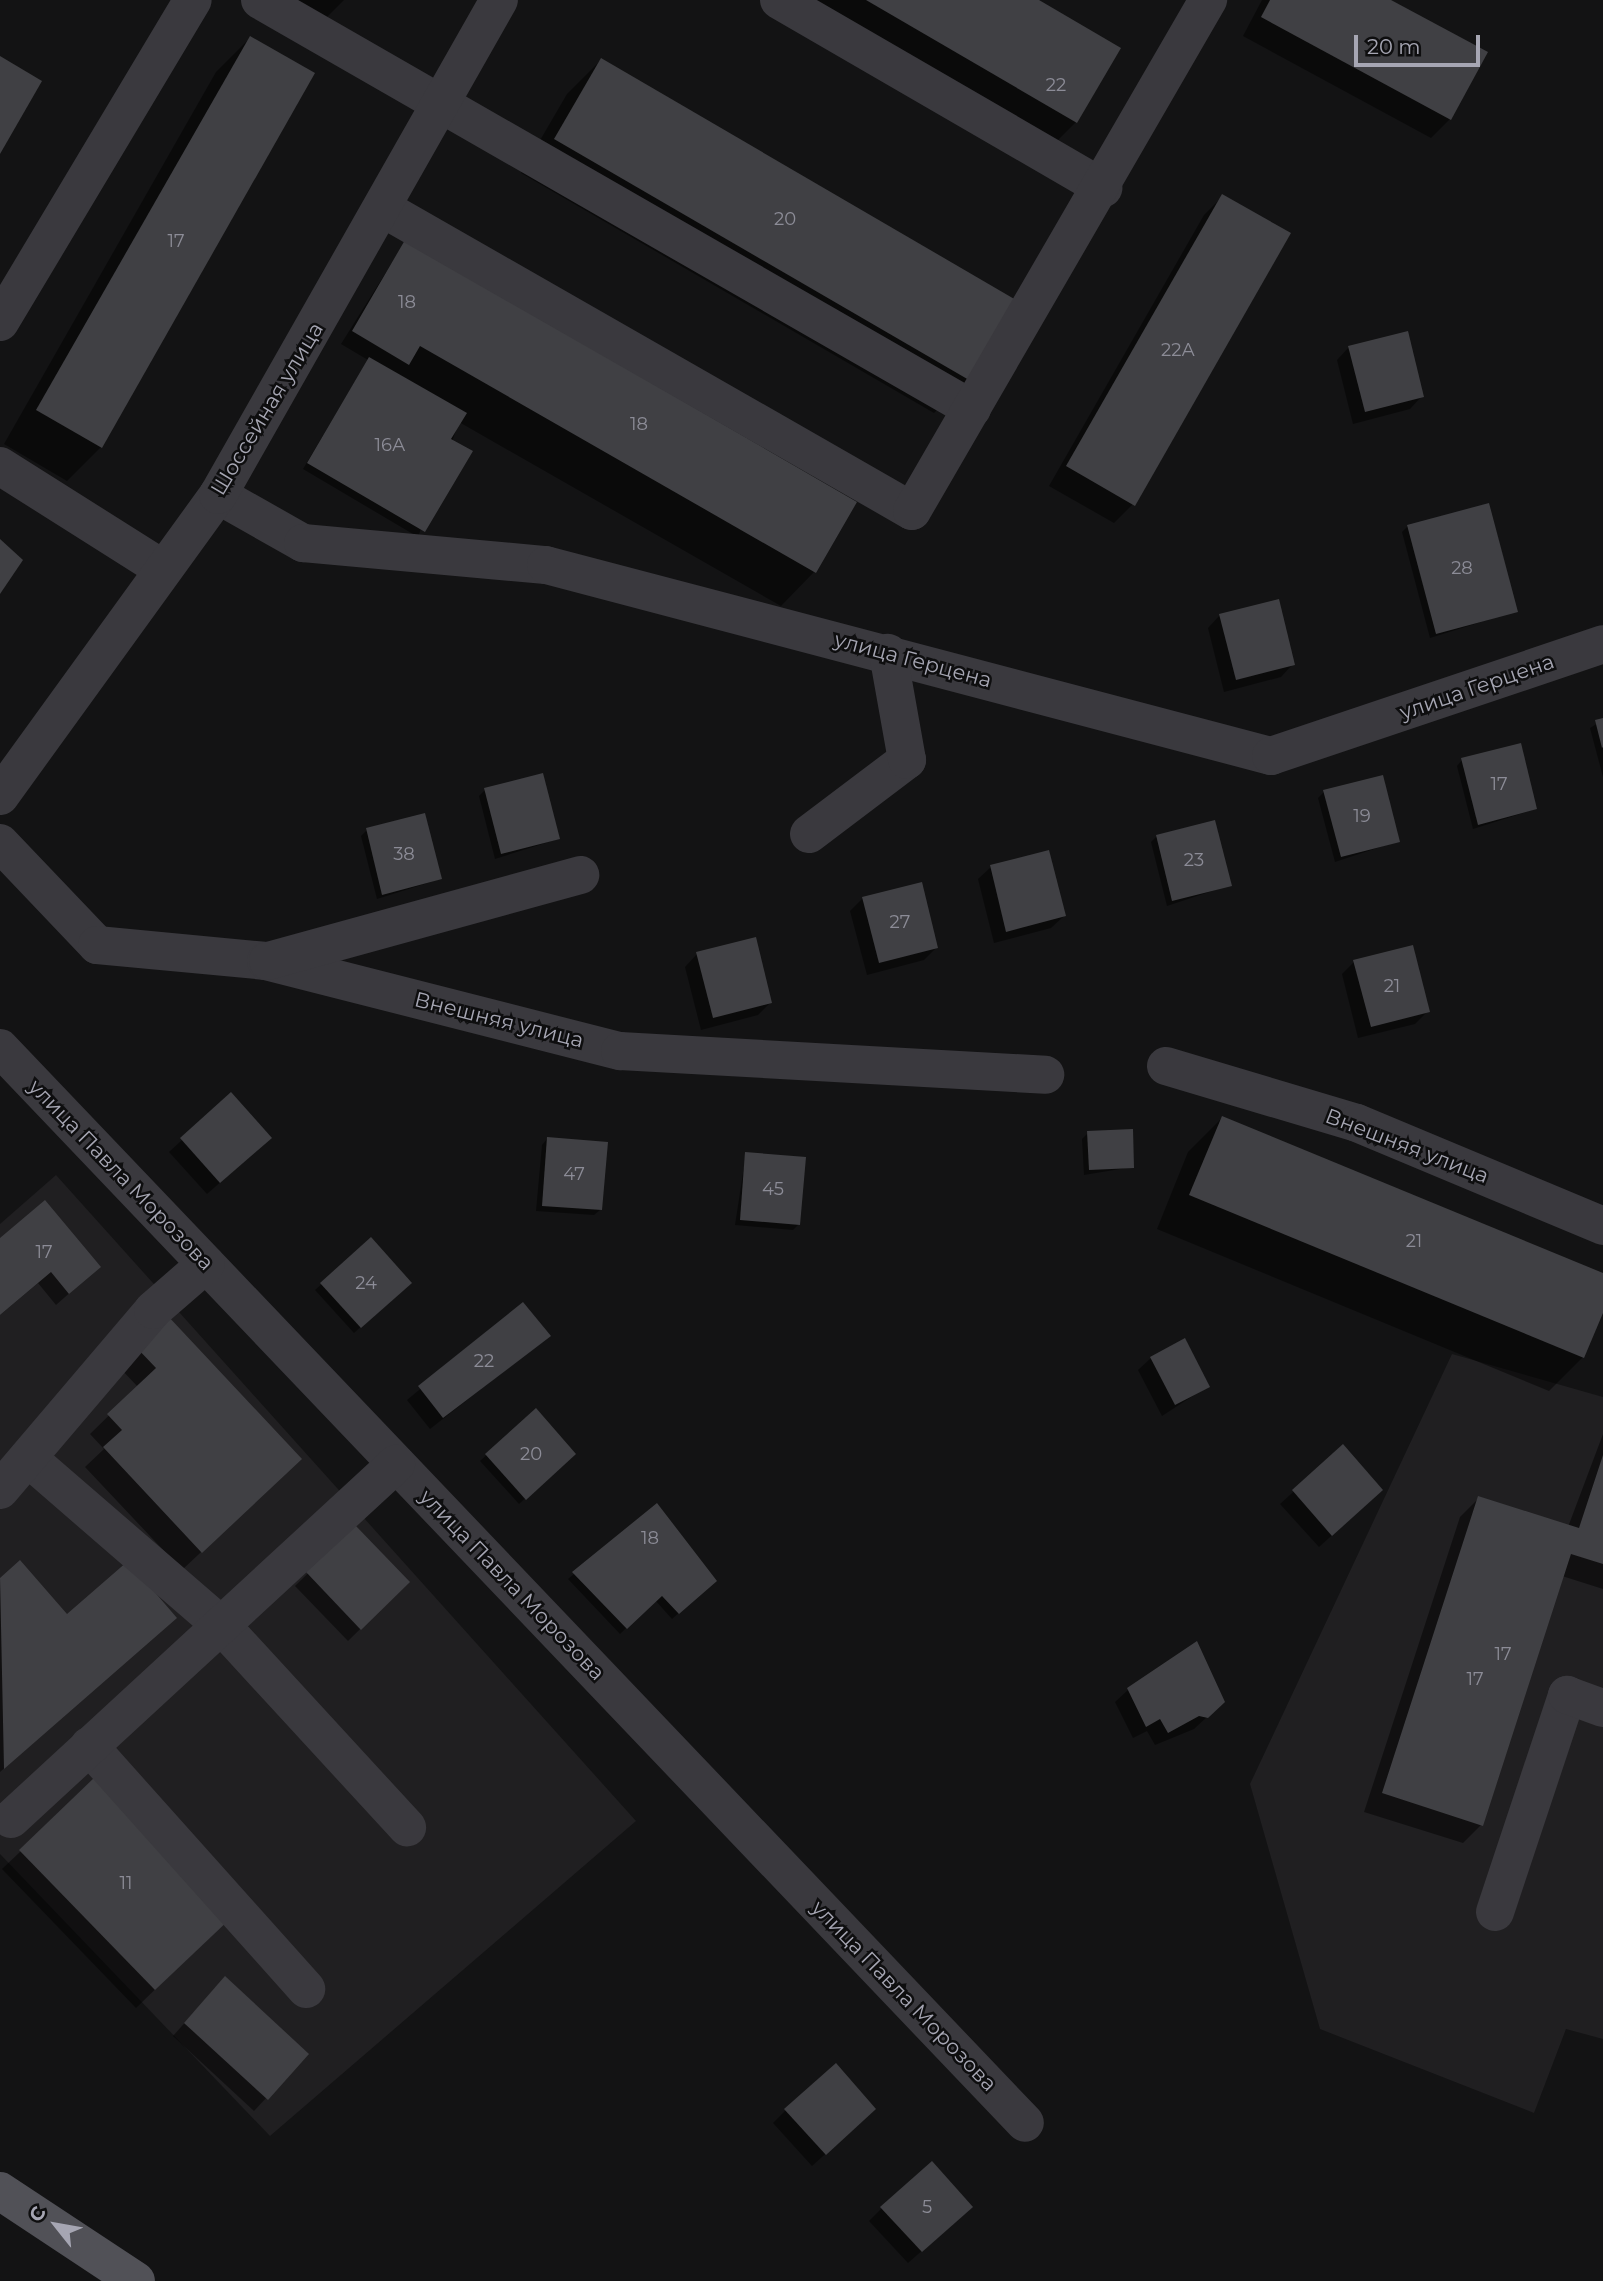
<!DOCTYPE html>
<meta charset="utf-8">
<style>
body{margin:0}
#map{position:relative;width:1603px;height:2281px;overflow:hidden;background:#131314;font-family:Montserrat,sans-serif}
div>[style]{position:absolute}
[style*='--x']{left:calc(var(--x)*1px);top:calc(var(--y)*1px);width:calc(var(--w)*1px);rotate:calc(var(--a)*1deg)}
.built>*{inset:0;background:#201f21}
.shadow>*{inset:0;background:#0007}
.building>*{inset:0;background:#404044}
.minor>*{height:38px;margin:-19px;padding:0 19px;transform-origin:19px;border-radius:19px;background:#3a393e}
.major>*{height:38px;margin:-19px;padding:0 19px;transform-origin:19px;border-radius:19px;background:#515157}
span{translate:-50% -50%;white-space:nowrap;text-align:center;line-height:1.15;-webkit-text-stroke:5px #0e0e0f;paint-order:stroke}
.number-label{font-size:18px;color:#8c8c97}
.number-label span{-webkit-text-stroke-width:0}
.street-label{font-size:21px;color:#a6a6b3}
.north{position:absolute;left:21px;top:2190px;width:70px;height:70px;-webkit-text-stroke:5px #0e0e0f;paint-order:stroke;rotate:301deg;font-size:19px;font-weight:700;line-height:28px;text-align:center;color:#a6a6b3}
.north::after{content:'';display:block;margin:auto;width:24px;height:32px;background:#a6a6b3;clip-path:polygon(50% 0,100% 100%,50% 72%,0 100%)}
.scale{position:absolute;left:1354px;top:35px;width:126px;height:32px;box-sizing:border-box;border:4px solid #a6a6b3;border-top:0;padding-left:9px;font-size:21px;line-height:24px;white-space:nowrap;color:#a6a6b3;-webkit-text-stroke:5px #0e0e0f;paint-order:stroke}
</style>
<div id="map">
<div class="built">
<div style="clip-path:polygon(56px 1175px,636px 1821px,270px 2136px,0 1854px,0 1224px)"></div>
<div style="clip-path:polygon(1452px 1354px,1603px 1397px,1603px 2039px,1566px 2029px,1534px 2113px,1320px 2029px,1250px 1784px)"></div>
</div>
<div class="shadow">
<div style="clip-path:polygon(295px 0,344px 0,326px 18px)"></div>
<div style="clip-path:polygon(774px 0,1036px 0,1076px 122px,1042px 156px)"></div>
<div style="clip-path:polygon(1262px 0,1387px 0,1450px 119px,1431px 138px,1243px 36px)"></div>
<div style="clip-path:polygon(250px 38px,101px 447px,67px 481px,4px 444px,216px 72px)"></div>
<div style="clip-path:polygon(601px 60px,968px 379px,934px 413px,521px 173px,567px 94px)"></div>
<div style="clip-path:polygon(1223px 196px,1133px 504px,1114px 523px,1049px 486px,1204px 215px)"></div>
<div style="clip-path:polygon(405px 242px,814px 572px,781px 606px,459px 422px,418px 537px,303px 469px,368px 360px,341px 344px)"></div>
<div style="clip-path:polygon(1349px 347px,1422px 396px,1410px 409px,1353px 424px,1337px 360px)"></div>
<div style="clip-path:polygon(1408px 526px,1516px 611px,1430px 638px,1402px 532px)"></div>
<div style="clip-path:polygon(1220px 615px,1293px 664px,1281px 677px,1224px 692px,1208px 628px)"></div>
<div style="clip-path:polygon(1603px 720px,1603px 777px,1590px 728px)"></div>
<div style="clip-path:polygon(1462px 760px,1535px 809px,1473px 829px,1457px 766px)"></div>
<div style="clip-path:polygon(485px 790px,558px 839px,495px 859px,479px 796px)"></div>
<div style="clip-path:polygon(1324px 792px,1398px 841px,1335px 862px,1318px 798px)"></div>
<div style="clip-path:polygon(367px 830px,440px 879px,377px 899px,361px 836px)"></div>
<div style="clip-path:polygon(1156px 837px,1230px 885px,1167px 906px,1151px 842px)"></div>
<div style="clip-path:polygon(991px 867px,1064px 916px,1051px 928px,994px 943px,978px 879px)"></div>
<div style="clip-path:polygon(863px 898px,936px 948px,924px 960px,867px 975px,850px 911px)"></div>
<div style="clip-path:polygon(697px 954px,770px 1003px,758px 1015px,701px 1030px,685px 967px)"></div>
<div style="clip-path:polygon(1354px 962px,1428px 1011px,1415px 1024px,1358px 1038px,1342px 974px)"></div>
<div style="clip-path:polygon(231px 1095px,257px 1150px,207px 1194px,169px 1152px)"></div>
<div style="clip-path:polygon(1222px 1118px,1603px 1275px,1603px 1308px,1583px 1357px,1549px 1391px,1157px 1229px,1188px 1152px)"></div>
<div style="clip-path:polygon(1088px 1133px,1132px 1167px,1084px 1175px,1082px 1139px)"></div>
<div style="clip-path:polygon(547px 1139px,600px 1210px,594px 1215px,536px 1211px,542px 1145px)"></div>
<div style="clip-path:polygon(746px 1154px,799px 1224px,793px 1230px,735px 1225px)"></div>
<div style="clip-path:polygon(0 1240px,99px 1267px,56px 1305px,38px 1283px,0 1315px)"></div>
<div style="clip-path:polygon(371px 1240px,404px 1288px,354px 1333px,315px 1290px)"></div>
<div style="clip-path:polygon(523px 1304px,549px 1336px,430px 1429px,407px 1400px)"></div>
<div style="clip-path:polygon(136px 1347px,281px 1477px,182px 1570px,85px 1467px,104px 1449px,90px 1434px,138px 1387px,118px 1366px)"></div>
<div style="clip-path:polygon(1151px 1358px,1208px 1386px,1162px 1416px,1138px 1370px)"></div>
<div style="clip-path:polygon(535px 1411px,574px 1453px,519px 1504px,480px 1461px)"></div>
<div style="clip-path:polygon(1603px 1434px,1603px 1589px,1562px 1576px,1481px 1825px,1463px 1843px,1364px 1812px,1460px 1517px,1479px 1498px,1568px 1527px)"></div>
<div style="clip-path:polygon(1343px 1447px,1369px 1502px,1319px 1547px,1280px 1504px)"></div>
<div style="clip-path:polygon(657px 1505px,709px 1586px,672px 1619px,655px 1600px,620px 1634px,568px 1579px)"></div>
<div style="clip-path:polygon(355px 1527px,408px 1582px,348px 1641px,295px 1586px)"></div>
<div style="clip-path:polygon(20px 1563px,66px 1617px,175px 1618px,0 1772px,0 1580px)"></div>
<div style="clip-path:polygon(1128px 1690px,1223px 1702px,1194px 1729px,1155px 1745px,1147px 1731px,1133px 1738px,1115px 1702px)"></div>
<div style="clip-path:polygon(21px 1851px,211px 1935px,136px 2008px,2px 1869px)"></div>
<div style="clip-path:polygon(213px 1991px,307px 2054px,254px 2111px,173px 2036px)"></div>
<div style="clip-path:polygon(786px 2110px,862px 2121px,812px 2166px,773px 2123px)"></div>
<div style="clip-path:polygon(882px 2208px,958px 2219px,908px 2263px,869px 2221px)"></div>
</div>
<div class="building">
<div style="clip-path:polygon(866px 0,1039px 0,1121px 48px,1077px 123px)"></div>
<div style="clip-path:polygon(1270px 0,1391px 0,1488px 52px,1451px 120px,1261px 17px)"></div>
<div style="clip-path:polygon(250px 36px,315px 73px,102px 448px,36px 410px)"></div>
<div style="clip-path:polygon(0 56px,42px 81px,0 154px)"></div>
<div style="clip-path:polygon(601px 58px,1016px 300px,969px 380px,554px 139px)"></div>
<div style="clip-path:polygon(1222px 194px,1291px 233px,1135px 506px,1066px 466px)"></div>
<div style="clip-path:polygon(405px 240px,857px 502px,816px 573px,420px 346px,409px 365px,352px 331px)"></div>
<div style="clip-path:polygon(1408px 331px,1424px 397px,1365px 412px,1348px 346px)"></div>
<div style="clip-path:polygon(369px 357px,467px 413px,451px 439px,473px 451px,425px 532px,307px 463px)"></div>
<div style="clip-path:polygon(1489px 503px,1518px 612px,1436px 634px,1407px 525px)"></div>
<div style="clip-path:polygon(0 539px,23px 560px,0 594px)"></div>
<div style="clip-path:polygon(1279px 599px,1295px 665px,1236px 680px,1219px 614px)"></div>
<div style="clip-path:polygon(1603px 718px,1603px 747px,1602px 748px,1595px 720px)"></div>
<div style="clip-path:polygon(1521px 743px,1537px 809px,1478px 825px,1461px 758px)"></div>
<div style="clip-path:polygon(543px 773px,560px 839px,501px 854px,484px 788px)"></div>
<div style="clip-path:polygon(1383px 775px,1400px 842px,1341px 857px,1323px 790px)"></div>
<div style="clip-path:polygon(425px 813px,442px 879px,382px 895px,366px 828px)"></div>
<div style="clip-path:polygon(1215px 820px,1232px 886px,1172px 901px,1156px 835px)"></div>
<div style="clip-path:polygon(1049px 850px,1066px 916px,1006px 932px,990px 865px)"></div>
<div style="clip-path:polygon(922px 882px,938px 948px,879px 963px,862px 897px)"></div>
<div style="clip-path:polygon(756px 937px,772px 1003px,713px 1018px,696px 952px)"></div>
<div style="clip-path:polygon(1413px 945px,1430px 1012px,1371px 1027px,1353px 960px)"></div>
<div style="clip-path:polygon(231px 1092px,272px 1138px,220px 1183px,180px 1138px)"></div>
<div style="clip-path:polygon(1222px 1116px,1603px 1273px,1603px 1313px,1584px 1358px,1189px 1195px)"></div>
<div style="clip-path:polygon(1133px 1129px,1134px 1168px,1089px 1170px,1087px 1131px)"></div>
<div style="clip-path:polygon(547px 1137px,608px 1142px,602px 1210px,542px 1206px)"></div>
<div style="clip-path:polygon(745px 1152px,806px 1157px,800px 1225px,740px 1220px)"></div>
<div style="clip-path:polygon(45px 1200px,101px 1267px,69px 1294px,51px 1272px,0 1315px,0 1238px)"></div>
<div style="clip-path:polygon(371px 1237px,412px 1283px,361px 1328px,320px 1283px)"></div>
<div style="clip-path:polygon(523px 1302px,551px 1336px,443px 1418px,418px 1386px)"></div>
<div style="clip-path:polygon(167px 1315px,302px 1459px,202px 1553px,103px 1447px,122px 1430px,107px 1414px,156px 1368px,135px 1346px)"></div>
<div style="clip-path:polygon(1185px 1338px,1210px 1387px,1175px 1405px,1150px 1357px)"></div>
<div style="clip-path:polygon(536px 1408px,576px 1454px,526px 1500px,485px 1454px)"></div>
<div style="clip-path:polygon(1343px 1444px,1383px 1490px,1332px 1536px,1292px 1490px)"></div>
<div style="clip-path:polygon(1603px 1455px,1603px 1564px,1571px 1554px,1483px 1826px,1382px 1793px,1478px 1496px,1579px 1528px)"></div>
<div style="clip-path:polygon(657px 1503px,717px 1581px,679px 1614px,662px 1596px,627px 1629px,572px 1572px)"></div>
<div style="clip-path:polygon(355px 1525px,410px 1582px,361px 1630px,306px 1572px)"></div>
<div style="clip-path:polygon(20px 1560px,67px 1614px,128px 1561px,177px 1618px,4px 1769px,0 1578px)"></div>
<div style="clip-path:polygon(1197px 1641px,1225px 1702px,1208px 1718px,1199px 1716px,1168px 1733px,1160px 1719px,1146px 1727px,1127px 1688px)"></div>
<div style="clip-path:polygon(96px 1776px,232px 1917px,155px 1990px,19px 1850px)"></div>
<div style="clip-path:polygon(225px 1976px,309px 2054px,268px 2100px,184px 2023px)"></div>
<div style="clip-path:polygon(836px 2063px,876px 2109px,826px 2155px,784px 2109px)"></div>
<div style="clip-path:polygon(932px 2161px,973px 2207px,922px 2252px,880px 2207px)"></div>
</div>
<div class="minor">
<div style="--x:260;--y:0;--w:821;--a:29.87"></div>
<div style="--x:779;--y:0;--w:375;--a:30.1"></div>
<div style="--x:384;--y:209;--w:608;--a:29.77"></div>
<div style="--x:912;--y:511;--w:591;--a:-59.92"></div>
<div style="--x:0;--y:322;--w:375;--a:-59.1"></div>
<div style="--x:0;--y:466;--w:193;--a:32.3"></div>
<div style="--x:218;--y:495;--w:98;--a:29.5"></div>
<div style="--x:303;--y:543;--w:244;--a:5.2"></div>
<div style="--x:546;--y:565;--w:750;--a:14.76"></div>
<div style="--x:1271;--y:756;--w:350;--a:-18.6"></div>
<div style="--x:0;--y:796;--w:372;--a:-54.1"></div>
<div style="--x:218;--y:495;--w:569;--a:-60.42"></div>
<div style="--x:809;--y:834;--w:123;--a:-37.1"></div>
<div style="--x:907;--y:760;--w:109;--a:-100.1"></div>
<div style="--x:0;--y:843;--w:141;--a:46.4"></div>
<div style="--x:97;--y:945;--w:170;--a:5.4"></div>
<div style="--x:266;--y:961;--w:365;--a:14.3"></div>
<div style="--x:620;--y:1051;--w:426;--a:3.2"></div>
<div style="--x:268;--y:961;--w:324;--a:-15.4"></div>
<div style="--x:0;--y:1048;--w:1485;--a:46.36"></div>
<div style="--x:1166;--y:1066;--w:199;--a:16.6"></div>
<div style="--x:1357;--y:1123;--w:267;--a:22.7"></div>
<div style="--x:28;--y:1458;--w:255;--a:40.9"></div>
<div style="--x:221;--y:1625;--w:275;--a:47.4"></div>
<div style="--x:0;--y:1490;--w:236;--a:-49.6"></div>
<div style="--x:153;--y:1310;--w:70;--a:-41"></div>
<div style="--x:89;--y:1746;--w:326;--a:48.2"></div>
<div style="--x:11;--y:1819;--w:524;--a:-42.68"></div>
<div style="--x:1495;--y:1912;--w:229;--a:-71.6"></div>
<div style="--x:1567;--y:1695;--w:38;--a:20"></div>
</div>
<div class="major">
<div style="--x:0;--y:2191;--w:163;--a:33.5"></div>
</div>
<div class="number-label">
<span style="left:1056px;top:85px">22</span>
<span style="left:785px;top:219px">20</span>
<span style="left:176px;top:241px">17</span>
<span style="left:407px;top:302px">18</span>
<span style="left:1178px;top:350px">22А</span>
<span style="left:639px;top:424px">18</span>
<span style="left:390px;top:445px">16А</span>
<span style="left:1462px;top:568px">28</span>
<span style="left:1499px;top:784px">17</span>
<span style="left:1362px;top:816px">19</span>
<span style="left:404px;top:854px">38</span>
<span style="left:1194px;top:860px">23</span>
<span style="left:900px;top:922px">27</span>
<span style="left:1392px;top:986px">21</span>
<span style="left:574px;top:1174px">47</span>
<span style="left:773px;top:1189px">45</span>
<span style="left:1414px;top:1241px">21</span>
<span style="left:44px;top:1252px">17</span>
<span style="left:366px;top:1283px">24</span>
<span style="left:484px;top:1361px">22</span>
<span style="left:531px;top:1454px">20</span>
<span style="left:650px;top:1538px">18</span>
<span style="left:1503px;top:1654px">17</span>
<span style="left:1475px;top:1679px">17</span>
<span style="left:126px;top:1883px">11</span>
<span style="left:927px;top:2207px">5</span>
</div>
<div class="street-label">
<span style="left:267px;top:409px;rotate:-59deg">Шоссейная улица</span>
<span style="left:913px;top:660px;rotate:15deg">улица Герцена</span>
<span style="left:1477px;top:687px;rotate:-19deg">улица Герцена</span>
<span style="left:499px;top:1020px;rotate:14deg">Внешняя улица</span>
<span style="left:1407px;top:1146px;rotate:21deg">Внешняя улица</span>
<span style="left:121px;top:1175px;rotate:46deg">улица Павла Морозова</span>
<span style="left:512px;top:1585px;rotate:46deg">улица Павла Морозова</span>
<span style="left:904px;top:1996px;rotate:46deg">улица Павла Морозова</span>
</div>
<div class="north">С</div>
<div class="scale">20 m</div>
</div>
